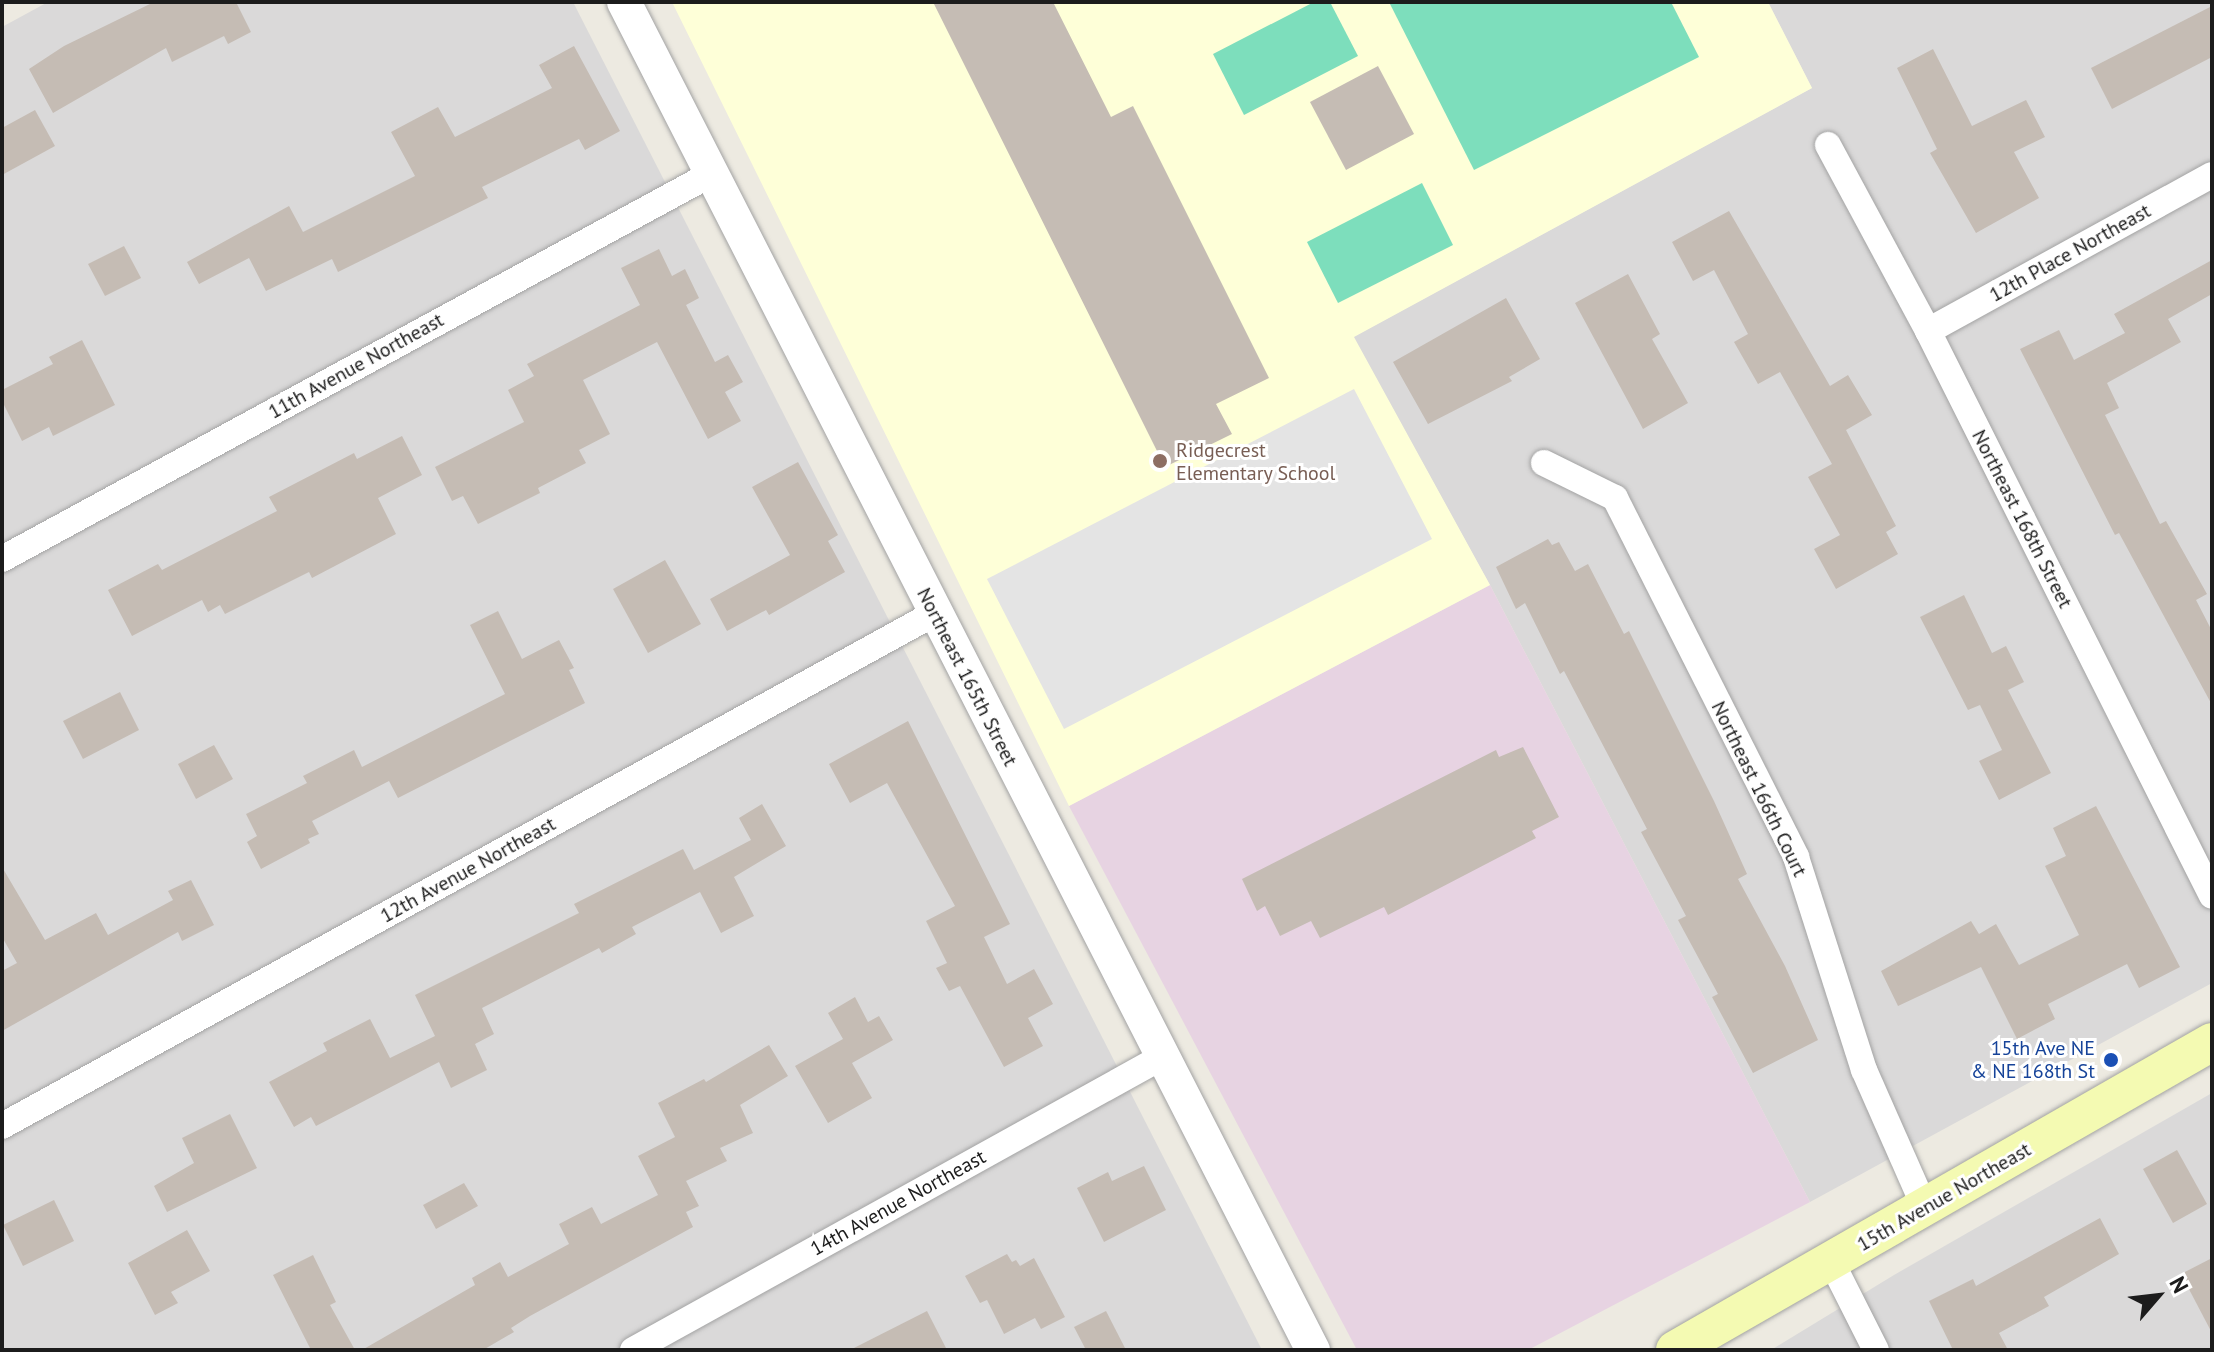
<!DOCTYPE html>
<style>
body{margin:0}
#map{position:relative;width:2214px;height:1352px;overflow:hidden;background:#edeae1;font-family:"PT Sans",sans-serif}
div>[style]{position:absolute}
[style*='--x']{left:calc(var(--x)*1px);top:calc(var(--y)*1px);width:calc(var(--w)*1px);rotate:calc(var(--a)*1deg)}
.residential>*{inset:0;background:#dad9d9}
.industrial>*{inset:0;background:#e7d3e2}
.education>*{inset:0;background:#feffd8}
.pitch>*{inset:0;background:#7ddebc}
.parking>*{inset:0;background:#e4e4e4}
.building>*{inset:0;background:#c5bcb4}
.roads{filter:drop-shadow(0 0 2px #a3a3a3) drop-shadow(0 0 2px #a3a3a3)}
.minor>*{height:26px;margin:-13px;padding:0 13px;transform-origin:13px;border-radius:13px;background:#fff}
.tertiary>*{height:34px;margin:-17px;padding:0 17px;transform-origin:17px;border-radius:17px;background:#fff}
.secondary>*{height:38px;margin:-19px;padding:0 19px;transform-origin:19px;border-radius:19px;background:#f4fab2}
.dots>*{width:22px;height:22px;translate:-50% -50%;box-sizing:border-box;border:4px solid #fff;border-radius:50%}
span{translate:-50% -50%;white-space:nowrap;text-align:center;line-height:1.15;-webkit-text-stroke:6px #fff;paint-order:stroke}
.street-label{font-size:20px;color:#1c1c1c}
.education-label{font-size:20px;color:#785e54}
.left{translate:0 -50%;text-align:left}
.transit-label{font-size:20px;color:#164399}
.right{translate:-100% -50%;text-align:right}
.frame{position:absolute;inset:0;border:4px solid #1c1c1c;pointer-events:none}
.north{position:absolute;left:2118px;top:1256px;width:80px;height:80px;-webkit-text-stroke:6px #fff;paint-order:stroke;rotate:62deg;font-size:22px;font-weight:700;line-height:32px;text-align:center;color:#1c1c1c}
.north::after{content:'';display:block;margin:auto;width:28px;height:36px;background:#1c1c1c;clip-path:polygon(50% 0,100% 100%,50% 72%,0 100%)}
</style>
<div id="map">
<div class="residential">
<div style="clip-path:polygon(48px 2px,573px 2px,1262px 1350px,2px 1350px,2px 27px)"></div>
<div style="clip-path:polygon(1768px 2px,2212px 2px,2212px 983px,1810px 1202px,1490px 585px,1353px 337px,1812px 88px)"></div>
<div style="clip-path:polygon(2212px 1093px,2212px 1350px,1771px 1350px,1894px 1275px)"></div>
</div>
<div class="industrial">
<div style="clip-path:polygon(1490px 585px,1810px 1202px,1528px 1350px,1357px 1350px,1069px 806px)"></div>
</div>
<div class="education">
<div style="clip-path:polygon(672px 2px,1768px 2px,1812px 88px,1354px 337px,1490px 585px,1069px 806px)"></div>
</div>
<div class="pitch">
<div style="clip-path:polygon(1314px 2px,1330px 2px,1358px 56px,1244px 115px,1213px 54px)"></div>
<div style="clip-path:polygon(1389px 2px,1671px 2px,1699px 57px,1474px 170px)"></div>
<div style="clip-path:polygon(1422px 183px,1453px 245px,1338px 303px,1307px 242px)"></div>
</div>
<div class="parking">
<div style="clip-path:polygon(1354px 389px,1432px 539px,1064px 729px,987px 579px)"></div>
</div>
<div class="building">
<div style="clip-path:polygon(154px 2px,236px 2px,251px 32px,228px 44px,224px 36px,172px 62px,166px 48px,53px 113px,29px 69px,64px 46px)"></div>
<div style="clip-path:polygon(933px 2px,1053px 2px,1111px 117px,1133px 106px,1269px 378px,1216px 404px,1232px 434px,1165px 467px)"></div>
<div style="clip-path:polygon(2212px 6px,2212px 57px,2112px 109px,2091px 68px)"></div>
<div style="clip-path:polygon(574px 46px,620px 131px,585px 150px,579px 139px,482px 187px,488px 198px,338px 272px,332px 259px,266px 291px,249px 258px,199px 284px,187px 262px,289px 206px,303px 232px,415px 176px,391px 132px,438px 107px,455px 137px,552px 88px,539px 65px)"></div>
<div style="clip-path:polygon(1933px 49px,1972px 126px,2026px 100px,2045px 137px,2014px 152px,2039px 198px,1976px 233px,1930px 153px,1937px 149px,1897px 68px)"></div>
<div style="clip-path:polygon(1378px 66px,1414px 134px,1346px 170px,1310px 102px)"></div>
<div style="clip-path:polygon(35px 110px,55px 146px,2px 175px,2px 128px)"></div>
<div style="clip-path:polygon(1729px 211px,1830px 386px,1848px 375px,1872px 415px,1846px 430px,1896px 526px,1886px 532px,1898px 554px,1836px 589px,1814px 549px,1840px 535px,1808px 477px,1832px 464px,1780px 372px,1758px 384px,1734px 342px,1748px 334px,1714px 270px,1693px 281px,1672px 242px)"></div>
<div style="clip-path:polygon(124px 246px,141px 278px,105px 296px,88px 264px)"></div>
<div style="clip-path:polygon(659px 249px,672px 276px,685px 269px,699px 298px,686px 305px,715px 362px,728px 355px,743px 382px,725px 392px,741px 421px,708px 439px,657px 342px,583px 380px,610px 434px,579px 450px,586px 463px,538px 488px,540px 493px,478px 524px,463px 496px,452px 501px,435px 467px,524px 422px,508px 390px,534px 376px,527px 364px,640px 305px,621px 268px)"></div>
<div style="clip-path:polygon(2212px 260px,2212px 294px,2168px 319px,2181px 342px,2107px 383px,2119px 408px,2105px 415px,2160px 524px,2166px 521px,2207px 594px,2196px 600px,2212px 631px,2212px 705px,2119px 533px,2115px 535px,2020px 349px,2059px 330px,2074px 360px,2125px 333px,2114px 314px)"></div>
<div style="clip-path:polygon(1628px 274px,1660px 334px,1652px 339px,1688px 403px,1643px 429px,1575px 303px)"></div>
<div style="clip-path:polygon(1506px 298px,1540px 359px,1509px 377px,1512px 381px,1428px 424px,1393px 362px)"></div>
<div style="clip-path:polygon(82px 340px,115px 405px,53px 436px,49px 427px,22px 441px,2px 401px,2px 390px,53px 364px,49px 357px)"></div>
<div style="clip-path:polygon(402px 436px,422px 475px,378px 498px,396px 534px,312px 578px,309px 572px,225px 614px,220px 605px,208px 612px,202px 600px,132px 636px,108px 590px,158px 564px,162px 570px,277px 511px,269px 497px,354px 453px,357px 459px)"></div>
<div style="clip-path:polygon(798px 462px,838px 535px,828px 541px,845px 572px,769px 615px,766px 610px,727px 631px,710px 599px,790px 555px,752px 487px)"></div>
<div style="clip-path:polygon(1548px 539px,1552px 545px,1559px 542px,1575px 571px,1588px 564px,1624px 634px,1629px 631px,1714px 801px,1747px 874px,1738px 879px,1785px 966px,1818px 1040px,1753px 1073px,1712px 997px,1718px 994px,1678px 920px,1686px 916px,1641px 832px,1647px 829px,1564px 671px,1560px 674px,1525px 603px,1516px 609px,1496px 567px)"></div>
<div style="clip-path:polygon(665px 560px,701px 624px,648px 653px,613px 589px)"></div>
<div style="clip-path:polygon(1964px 595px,1992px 653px,2006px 646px,2024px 682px,2008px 690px,2051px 773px,1999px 800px,1979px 761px,2002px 750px,1980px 705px,1968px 710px,1920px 617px)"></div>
<div style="clip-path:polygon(498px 611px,522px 659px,559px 640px,574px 668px,569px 670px,585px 703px,398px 798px,389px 781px,312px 821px,319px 834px,308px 839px,310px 843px,261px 869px,247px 842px,257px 836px,246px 814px,307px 783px,303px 776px,354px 750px,362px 767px,505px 694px,470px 625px)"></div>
<div style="clip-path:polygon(120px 692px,139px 730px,83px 759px,63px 721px)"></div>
<div style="clip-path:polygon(908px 721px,1010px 924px,984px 937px,1007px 984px,1034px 969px,1053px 1004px,1028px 1018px,1043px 1046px,1004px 1067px,960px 986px,949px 991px,936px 968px,947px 963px,926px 921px,955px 906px,887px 783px,850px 803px,829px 764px)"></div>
<div style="clip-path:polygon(214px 745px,233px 779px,196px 799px,178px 764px)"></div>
<div style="clip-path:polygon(1523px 747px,1559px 817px,1532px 831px,1536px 838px,1388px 915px,1384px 907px,1320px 938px,1311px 921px,1280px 936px,1265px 906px,1257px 911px,1242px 879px,1496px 750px,1499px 757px)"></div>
<div style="clip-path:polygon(762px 804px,786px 846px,734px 877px,754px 916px,721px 933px,700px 892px,632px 927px,636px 934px,602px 953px,599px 948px,482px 1008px,494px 1034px,475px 1044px,487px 1070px,451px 1088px,439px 1062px,316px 1126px,311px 1117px,294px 1127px,269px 1082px,327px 1051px,323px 1043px,370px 1019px,390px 1058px,435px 1036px,415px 995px,579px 913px,574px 904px,683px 849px,694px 870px,751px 840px,739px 818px)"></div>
<div style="clip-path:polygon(2096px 806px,2180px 967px,2139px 988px,2127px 964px,2048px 1004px,2055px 1019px,2017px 1039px,1981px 967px,1898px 1006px,1881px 971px,1971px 921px,1979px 934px,1996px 924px,2019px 965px,2079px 935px,2045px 866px,2066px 856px,2053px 828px)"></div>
<div style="clip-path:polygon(2px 867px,45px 940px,96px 913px,108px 935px,173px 900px,168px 891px,191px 880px,214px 925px,182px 941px,178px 932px,2px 1031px,2px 971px,17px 963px,2px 937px)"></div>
<div style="clip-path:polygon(855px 997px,868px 1022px,879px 1016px,893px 1040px,852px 1063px,872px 1098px,828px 1123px,795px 1066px,843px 1039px,828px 1013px)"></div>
<div style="clip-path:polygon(769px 1045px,788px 1076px,740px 1105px,753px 1133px,720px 1148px,727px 1161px,686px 1181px,699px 1206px,686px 1212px,693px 1227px,530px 1316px,511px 1328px,514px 1332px,483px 1350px,362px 1350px,475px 1285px,472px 1278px,500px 1262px,508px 1277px,569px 1244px,559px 1224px,592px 1207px,601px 1224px,658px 1195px,638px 1156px,675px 1137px,658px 1103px,704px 1079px,706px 1082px)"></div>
<div style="clip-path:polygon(230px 1114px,257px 1168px,167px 1212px,154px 1186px,194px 1163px,182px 1138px)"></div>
<div style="clip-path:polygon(2177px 1150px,2207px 1204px,2173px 1223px,2143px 1169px)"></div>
<div style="clip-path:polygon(1144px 1166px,1166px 1210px,1104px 1242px,1077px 1188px,1108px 1172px,1112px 1181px)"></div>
<div style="clip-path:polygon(464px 1183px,478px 1206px,436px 1229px,423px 1205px)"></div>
<div style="clip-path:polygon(54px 1200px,74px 1241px,23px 1266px,3px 1225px)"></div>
<div style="clip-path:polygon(2100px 1218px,2119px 1254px,2044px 1297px,2049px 1306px,1999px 1333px,2008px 1350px,1953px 1350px,1929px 1301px,1973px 1279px,1976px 1286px)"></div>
<div style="clip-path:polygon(187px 1230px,210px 1271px,171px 1292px,178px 1303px,155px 1315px,128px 1263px)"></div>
<div style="clip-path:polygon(1007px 1254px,1012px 1262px,1016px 1260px,1020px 1266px,1034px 1258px,1065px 1317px,1041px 1329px,1035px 1318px,1004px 1334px,987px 1300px,980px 1303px,965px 1276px)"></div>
<div style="clip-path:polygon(313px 1255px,336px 1302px,330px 1305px,355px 1350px,311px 1350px,273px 1275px)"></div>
<div style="clip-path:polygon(2212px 1258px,2212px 1333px,2181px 1274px)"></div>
<div style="clip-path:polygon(927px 1311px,947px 1350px,850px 1350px)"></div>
<div style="clip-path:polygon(1106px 1311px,1126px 1350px,1086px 1350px,1074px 1327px)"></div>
</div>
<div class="roads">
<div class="minor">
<div style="--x:1828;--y:145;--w:211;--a:61.7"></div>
<div style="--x:1928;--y:331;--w:632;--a:63.31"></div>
<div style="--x:1928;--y:331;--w:324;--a:-28.8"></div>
<div style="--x:1544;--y:463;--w:79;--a:26.2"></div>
<div style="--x:1615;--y:498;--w:402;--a:63.2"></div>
<div style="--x:1796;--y:857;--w:224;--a:72.3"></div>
<div style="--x:1864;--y:1070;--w:151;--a:66.2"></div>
<div style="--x:2;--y:559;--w:807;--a:-28.5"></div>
<div style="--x:2;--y:1126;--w:1065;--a:-28.8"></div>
<div style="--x:1832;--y:1263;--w:97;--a:63.2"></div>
<div style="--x:633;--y:1350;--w:605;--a:-28.98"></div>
</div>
<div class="tertiary">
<div style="--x:624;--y:2;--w:1514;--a:62.93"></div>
</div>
<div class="secondary">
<div style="--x:1675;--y:1350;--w:619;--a:-29.84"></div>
</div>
</div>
<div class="dots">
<div style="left:1160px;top:461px;background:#8d6e63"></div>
<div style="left:2111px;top:1060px;background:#1a4fb4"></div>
</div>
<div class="street-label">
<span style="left:2070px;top:253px;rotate:-29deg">12th Place Northeast</span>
<span style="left:356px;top:366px;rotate:-29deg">11th Avenue Northeast</span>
<span style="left:2022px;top:519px;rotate:63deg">Northeast 168th Street</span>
<span style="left:967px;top:677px;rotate:63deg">Northeast 165th Street</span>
<span style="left:1759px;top:789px;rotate:64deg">Northeast 166th Court</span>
<span style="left:468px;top:870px;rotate:-29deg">12th Avenue Northeast</span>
<span style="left:1944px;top:1197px;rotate:-30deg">15th Avenue Northeast</span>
<span style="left:898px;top:1203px;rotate:-29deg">14th Avenue Northeast</span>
</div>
<div class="education-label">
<span class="left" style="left:1176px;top:462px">Ridgecrest<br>Elementary School</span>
</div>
<div class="transit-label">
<span class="right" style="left:2095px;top:1060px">15th Ave NE<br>&amp; NE 168th St</span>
</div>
<div class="frame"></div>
<div class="north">N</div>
</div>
